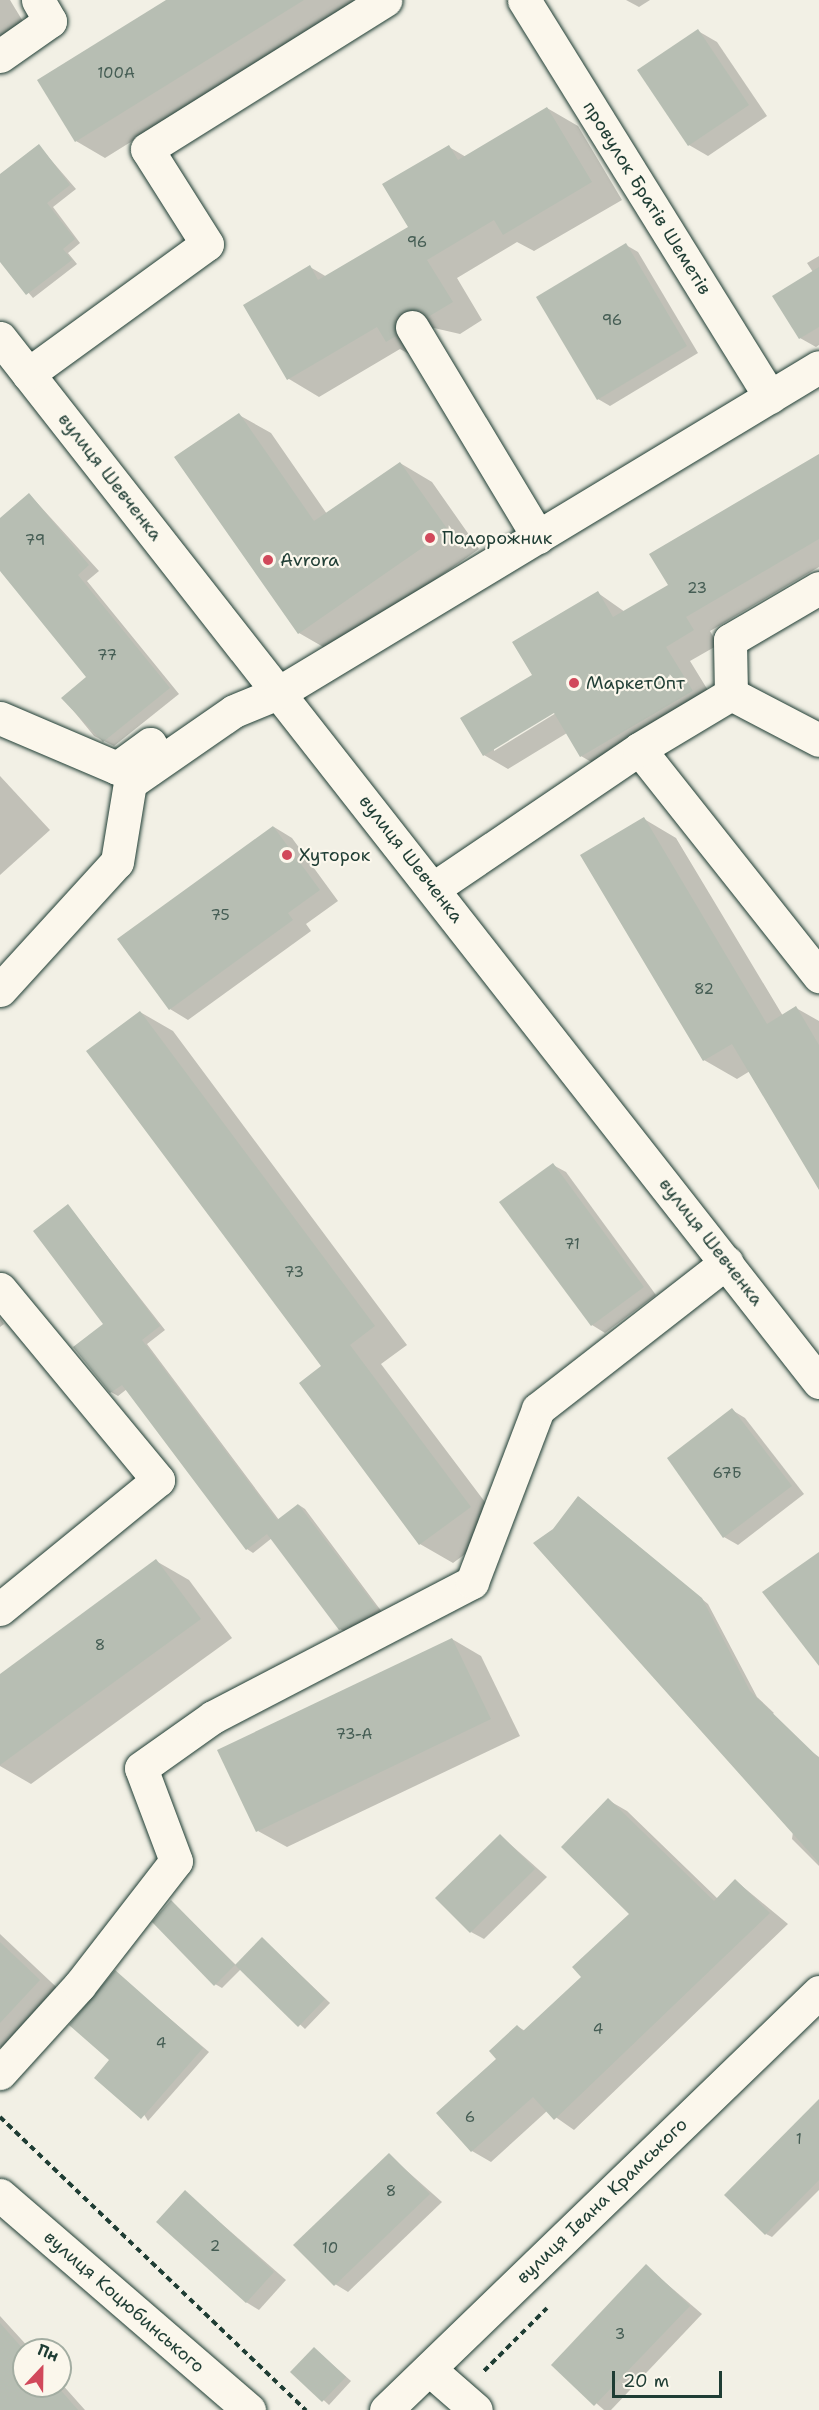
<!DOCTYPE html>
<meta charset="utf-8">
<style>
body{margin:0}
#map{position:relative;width:819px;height:2410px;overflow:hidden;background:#f2f0e5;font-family:"Shantell Sans",sans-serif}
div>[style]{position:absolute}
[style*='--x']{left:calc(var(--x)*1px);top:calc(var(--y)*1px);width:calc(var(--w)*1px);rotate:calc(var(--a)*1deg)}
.shadow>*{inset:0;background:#0003}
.building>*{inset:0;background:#b7beb3}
.path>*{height:4px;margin-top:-2px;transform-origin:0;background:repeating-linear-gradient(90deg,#1f3d34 0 6px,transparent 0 10.5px)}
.roads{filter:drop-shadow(0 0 2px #1f3d34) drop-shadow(0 0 2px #1f3d34)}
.minor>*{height:33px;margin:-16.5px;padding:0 16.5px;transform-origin:16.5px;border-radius:16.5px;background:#fbf7ec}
.dots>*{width:16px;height:16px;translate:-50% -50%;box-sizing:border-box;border:3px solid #fbf7ec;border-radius:50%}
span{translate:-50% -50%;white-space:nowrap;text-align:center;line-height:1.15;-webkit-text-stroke:4.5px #fbf7ec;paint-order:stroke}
.number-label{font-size:15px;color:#455d54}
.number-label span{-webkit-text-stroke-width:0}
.street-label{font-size:18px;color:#1f3d34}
.poi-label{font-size:18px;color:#1f3d34}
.left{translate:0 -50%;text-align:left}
.north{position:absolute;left:12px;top:2338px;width:60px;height:60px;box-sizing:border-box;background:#fbf7ec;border:2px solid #a3ada2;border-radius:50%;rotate:22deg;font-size:16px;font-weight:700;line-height:24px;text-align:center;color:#1f3d34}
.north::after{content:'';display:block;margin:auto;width:21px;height:27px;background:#d1495b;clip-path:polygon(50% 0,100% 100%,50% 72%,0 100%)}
.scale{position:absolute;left:612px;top:2371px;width:110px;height:27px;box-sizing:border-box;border:3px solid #1f3d34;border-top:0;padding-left:8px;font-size:18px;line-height:21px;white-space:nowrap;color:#1f3d34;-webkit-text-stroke:4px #fbf7ec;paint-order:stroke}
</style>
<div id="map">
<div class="shadow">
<div style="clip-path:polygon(0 0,10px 0,33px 38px,0 61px)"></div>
<div style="clip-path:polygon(169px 0,359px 0,105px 158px,76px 141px)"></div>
<div style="clip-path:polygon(626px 0,650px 0,639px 7px)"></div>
<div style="clip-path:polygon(698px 31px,717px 42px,767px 116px,708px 156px,689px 145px)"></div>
<div style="clip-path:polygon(547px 108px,578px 126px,622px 200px,534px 251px,517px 242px,457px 278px,482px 320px,460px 334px,434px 328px,418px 359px,400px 349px,319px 397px,289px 379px,245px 306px,310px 267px,327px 277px,410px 228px,449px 147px,466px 157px)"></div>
<div style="clip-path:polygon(39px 146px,76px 189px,53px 207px,80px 243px,68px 253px,77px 264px,33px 298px,0 259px,0 175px)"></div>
<div style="clip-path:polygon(626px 245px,638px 252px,698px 353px,610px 406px,598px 399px)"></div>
<div style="clip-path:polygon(819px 256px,819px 345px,816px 347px,800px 338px,813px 272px,807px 263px)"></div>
<div style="clip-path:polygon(239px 415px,271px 433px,327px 514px,400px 463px,432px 482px,479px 549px,332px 652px,299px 633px)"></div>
<div style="clip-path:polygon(evenodd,819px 456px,819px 567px,710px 631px,718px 645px,690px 661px,717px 705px,605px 770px,581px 756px,567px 733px,508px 769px,484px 755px,534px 676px,598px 593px,625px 612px,670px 586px,819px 456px,559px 707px,561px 710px,494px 751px,494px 747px,559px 707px)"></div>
<div style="clip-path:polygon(30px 495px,99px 571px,87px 581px,179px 694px,114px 746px,94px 736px,63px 698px,88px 677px,0 570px,0 520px)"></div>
<div style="clip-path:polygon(0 776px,50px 830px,0 875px)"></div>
<div style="clip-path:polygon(644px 819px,676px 838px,783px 1016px,796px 1008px,819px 1021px,819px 1187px,750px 1071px,737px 1079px,704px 1060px)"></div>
<div style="clip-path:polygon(274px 827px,292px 838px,338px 901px,306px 924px,311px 931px,188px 1020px,170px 1009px)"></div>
<div style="clip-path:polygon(140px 1012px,173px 1031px,407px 1345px,381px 1364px,503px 1526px,453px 1563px,420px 1544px,301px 1383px,323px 1366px)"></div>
<div style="clip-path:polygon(553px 1165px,566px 1172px,656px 1295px,605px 1333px,592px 1325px)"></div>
<div style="clip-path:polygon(68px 1206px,165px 1330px,147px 1344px,279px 1520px,299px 1505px,305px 1509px,382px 1612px,347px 1633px,340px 1629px,272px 1538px,253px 1553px,247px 1549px,127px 1389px,118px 1396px,111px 1392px,105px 1324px)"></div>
<div style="clip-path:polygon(0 1318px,4px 1324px,0 1327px)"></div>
<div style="clip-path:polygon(732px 1410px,745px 1418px,804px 1494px,738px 1545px,724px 1537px,669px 1458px)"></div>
<div style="clip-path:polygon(579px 1497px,708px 1604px,757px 1697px,774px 1713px,723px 1749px,554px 1530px)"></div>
<div style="clip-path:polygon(156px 1561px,189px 1580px,232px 1638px,31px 1784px,0 1766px,0 1675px)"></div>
<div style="clip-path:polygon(452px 1639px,481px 1656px,520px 1736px,287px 1847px,258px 1831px)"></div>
<div style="clip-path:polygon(805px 1747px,819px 1757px,819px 1866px,792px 1839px)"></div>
<div style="clip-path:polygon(608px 1800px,627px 1811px,718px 1899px,736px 1881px,788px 1924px,574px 2130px,547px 2111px,491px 2162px,472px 2151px,438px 2113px,498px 2059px,517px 2026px,525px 2031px,584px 1977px,631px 1914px)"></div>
<div style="clip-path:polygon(501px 1836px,547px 1877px,484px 1939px,471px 1932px)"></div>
<div style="clip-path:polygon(172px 1902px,237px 1966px,263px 1939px,330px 2003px,305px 2029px,241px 1969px,222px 1988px,215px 1984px)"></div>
<div style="clip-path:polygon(0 1934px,68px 1998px,14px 2055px,0 2047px)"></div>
<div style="clip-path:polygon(115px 1972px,209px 2052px,148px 2121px,111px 2060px)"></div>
<div style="clip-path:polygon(819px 2101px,819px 2190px,772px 2237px,766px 2234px)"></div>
<div style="clip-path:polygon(389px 2155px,442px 2202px,348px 2292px,335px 2284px)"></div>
<div style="clip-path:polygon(185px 2192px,286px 2280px,259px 2310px,246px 2302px)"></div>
<div style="clip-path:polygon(646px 2266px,702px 2314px,611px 2410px,604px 2410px,553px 2365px)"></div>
<div style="clip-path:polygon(0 2316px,31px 2350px,24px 2350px,24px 2386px,60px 2382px,85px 2410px,0 2410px)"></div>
<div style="clip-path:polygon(315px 2349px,351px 2381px,329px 2405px,293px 2372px)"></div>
</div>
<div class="building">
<div style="clip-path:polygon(166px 0,304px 0,75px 142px,37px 80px)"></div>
<div style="clip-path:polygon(698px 29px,749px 105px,688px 146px,637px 70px)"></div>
<div style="clip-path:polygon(547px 107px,592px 182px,503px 235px,494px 220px,427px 260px,453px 302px,428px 317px,421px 310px,403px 311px,395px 318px,396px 336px,386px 342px,377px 327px,287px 380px,243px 305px,310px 265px,318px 280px,408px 227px,382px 184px,449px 145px,458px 160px)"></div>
<div style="clip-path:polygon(39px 144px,70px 185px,47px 203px,75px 239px,63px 249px,72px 260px,26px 295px,0 262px,0 174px)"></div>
<div style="clip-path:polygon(626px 243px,687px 346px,597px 400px,536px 297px)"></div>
<div style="clip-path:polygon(819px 267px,819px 327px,799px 339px,772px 296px)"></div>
<div style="clip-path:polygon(239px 413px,314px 521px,400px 462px,448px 530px,298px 634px,174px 457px)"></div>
<div style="clip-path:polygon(819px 454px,819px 539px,686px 617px,694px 630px,666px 647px,693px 691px,580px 757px,554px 713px,483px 756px,460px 718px,532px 675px,512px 642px,598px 591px,613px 617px,668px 585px,649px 554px)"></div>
<div style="clip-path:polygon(29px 493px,89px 565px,78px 575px,170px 688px,103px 742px,61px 698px,86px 677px,0 571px,0 518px)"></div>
<div style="clip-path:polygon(644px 817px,767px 1024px,796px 1006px,819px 1045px,819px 1190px,732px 1044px,703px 1061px,580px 855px)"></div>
<div style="clip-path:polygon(273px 826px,320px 890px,288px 913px,293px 920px,169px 1010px,117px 939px)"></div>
<div style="clip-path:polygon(140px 1011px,375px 1326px,350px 1345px,471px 1507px,419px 1545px,299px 1383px,321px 1366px,86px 1051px)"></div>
<div style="clip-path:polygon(553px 1163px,644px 1287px,591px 1326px,499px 1202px)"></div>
<div style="clip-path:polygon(68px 1204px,160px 1326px,142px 1340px,277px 1520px,298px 1504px,377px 1608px,367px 1616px,339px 1630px,267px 1534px,246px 1550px,122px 1385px,110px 1393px,73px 1347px,103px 1324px,33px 1231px)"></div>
<div style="clip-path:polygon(732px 1408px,792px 1486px,723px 1538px,667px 1458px)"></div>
<div style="clip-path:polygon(578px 1496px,702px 1598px,750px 1691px,819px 1758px,819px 1863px,533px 1543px,553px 1529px)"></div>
<div style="clip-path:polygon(819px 1552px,819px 1666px,762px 1592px)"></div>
<div style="clip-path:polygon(156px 1559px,201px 1619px,0 1765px,0 1674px)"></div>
<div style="clip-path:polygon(452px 1638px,491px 1719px,256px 1832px,217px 1750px)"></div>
<div style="clip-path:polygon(608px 1798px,714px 1901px,735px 1879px,770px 1913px,554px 2120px,533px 2097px,471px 2152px,436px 2113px,496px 2059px,489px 2051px,517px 2025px,523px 2031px,581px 1977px,572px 1967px,629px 1914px,561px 1847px)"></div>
<div style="clip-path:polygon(500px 1834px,535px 1869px,470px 1933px,435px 1898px)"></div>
<div style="clip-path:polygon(171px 1900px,235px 1965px,214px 1986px,152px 1922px)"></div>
<div style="clip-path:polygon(262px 1937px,325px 1999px,298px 2027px,235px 1965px)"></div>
<div style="clip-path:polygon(0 1942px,40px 1980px,0 2023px)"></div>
<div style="clip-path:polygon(115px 1970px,203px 2048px,141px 2119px,94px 2078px,109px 2060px,69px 2025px)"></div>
<div style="clip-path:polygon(819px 2099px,819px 2180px,765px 2235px,724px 2195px)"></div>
<div style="clip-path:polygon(389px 2153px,430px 2194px,334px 2286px,293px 2245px)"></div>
<div style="clip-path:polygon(185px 2190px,274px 2272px,246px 2303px,156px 2222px)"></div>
<div style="clip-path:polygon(646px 2264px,690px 2306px,594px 2406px,551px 2365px)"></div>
<div style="clip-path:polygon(0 2323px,24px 2350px,24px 2386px,57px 2386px,78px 2410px,0 2410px)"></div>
<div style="clip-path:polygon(314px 2347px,346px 2377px,322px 2402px,290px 2372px)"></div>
</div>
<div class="path">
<div style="--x:0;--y:2117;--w:424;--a:43.8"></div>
<div style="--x:484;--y:2371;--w:89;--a:-45"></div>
</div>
<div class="roads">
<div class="minor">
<div style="--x:524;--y:0;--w:467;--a:58.2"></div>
<div style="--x:0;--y:56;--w:61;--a:-35"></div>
<div style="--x:50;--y:21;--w:24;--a:-120"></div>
<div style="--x:412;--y:327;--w:245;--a:59"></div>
<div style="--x:0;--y:338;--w:1327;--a:51.89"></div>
<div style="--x:28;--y:374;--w:221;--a:-36"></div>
<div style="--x:207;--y:244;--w:112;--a:-122.3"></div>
<div style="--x:147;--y:149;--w:281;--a:-32"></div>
<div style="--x:731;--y:694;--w:99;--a:27.6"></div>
<div style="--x:0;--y:718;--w:127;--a:23.1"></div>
<div style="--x:117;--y:768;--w:41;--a:-36"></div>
<div style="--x:639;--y:749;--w:290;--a:51.6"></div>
<div style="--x:434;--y:888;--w:248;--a:-34.1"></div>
<div style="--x:639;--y:749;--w:107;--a:-30.9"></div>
<div style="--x:731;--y:694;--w:54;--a:-91.1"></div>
<div style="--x:730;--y:640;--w:103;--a:-30.3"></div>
<div style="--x:0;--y:990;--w:173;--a:-47.6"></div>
<div style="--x:117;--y:862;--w:80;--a:-80.7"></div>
<div style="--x:130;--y:783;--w:126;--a:-34.7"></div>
<div style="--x:234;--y:711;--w:50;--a:-22.4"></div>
<div style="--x:280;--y:692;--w:629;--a:-31.09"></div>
<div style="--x:0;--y:1289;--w:248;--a:50.4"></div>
<div style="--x:158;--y:1480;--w:204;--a:140.8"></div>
<div style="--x:0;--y:2073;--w:118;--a:-47.8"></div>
<div style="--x:79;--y:1986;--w:158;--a:-52.2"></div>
<div style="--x:176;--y:1861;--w:99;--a:-110.6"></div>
<div style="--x:141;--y:1768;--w:88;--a:-35.3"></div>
<div style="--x:213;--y:1717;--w:292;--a:-27.5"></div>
<div style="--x:472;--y:1582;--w:185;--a:-69.1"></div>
<div style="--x:538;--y:1409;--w:239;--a:-37.9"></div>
<div style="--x:0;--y:2195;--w:329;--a:40.8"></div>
<div style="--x:429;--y:2369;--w:62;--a:41.1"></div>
<div style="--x:386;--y:2410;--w:602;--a:-43.99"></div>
</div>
</div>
<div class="dots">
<div style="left:430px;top:538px;background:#d1495b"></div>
<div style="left:268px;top:560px;background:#d1495b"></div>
<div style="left:574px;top:683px;background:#d1495b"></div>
<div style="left:287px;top:855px;background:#d1495b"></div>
</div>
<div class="number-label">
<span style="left:116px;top:74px">100А</span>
<span style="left:417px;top:243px">96</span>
<span style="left:612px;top:321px">96</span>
<span style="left:35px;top:541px">79</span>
<span style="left:697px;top:589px">23</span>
<span style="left:107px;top:656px">77</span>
<span style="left:220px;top:916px">75</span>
<span style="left:704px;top:990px">82</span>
<span style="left:572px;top:1245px">71</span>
<span style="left:294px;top:1273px">73</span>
<span style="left:727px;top:1474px">67Б</span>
<span style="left:100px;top:1646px">8</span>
<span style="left:354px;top:1735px">73-А</span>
<span style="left:598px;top:2030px">4</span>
<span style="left:161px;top:2044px">4</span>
<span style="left:470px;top:2118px">6</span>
<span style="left:799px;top:2140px">1</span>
<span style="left:391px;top:2192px">8</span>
<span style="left:215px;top:2247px">2</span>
<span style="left:330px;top:2249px">10</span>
<span style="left:620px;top:2335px">3</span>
</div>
<div class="street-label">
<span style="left:647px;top:198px;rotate:58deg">провулок Братів Шеметів</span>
<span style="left:110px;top:477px;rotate:52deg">вулиця Шевченка</span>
<span style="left:411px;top:859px;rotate:52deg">вулиця Шевченка</span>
<span style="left:711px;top:1242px;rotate:52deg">вулиця Шевченка</span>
<span style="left:602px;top:2201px;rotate:-44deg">вулиця Івана Крамського</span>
<span style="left:124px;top:2302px;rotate:41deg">вулиця Коцюбинського</span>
</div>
<div class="poi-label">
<span class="left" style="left:442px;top:538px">Подорожник</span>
<span class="left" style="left:280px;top:560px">Avrora</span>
<span class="left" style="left:586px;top:683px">МаркетОпт</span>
<span class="left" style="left:299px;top:855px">Хуторок</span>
</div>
<div class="north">Пн</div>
<div class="scale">20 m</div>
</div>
